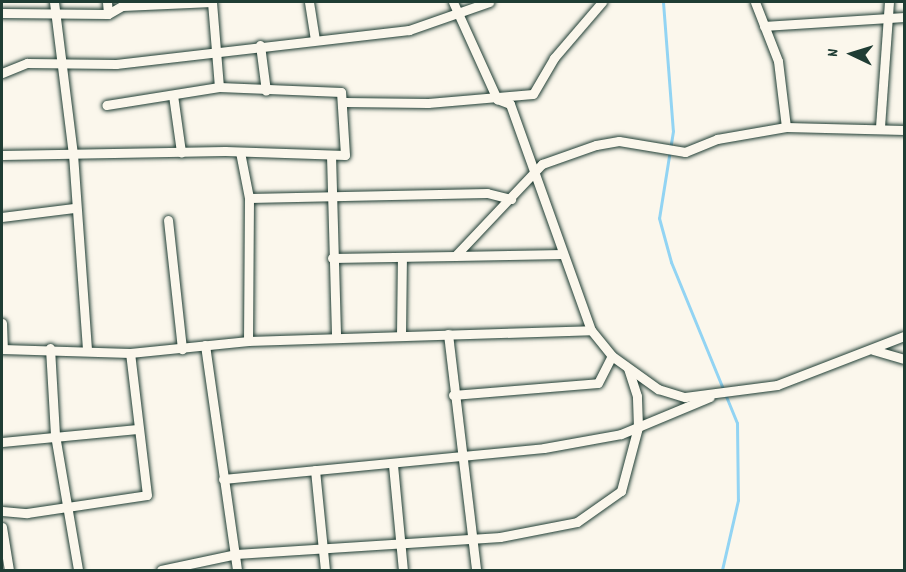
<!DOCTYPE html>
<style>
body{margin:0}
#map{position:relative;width:906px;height:572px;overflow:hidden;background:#fbf7ec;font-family:Dekko,sans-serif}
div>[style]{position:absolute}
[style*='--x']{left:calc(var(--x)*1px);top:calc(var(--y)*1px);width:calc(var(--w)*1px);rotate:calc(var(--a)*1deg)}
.stream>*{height:3px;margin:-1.5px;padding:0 1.5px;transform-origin:1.5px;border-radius:1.5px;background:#92d4f3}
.roads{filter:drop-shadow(0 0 2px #1f3d34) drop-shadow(0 0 2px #1f3d34)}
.street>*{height:9px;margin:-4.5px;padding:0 4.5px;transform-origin:4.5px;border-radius:4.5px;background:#fbf7ec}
span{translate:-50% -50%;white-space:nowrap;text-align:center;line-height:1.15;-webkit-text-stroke:4.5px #fbf7ec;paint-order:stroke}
.frame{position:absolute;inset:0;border:3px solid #1f3d34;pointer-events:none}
.north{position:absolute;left:822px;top:24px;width:60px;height:60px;-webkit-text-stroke:4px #fbf7ec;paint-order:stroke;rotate:274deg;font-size:16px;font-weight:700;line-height:24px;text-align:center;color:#1f3d34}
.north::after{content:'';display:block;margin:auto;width:21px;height:27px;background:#1f3d34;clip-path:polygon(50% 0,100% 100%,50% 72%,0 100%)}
</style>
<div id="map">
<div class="stream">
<div style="--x:663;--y:2;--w:129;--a:85.6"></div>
<div style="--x:673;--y:131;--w:88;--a:99.1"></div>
<div style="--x:659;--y:218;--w:46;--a:74.7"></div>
<div style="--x:671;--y:262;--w:174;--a:67.7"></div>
<div style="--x:737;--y:423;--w:77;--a:89.3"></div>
<div style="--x:738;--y:500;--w:72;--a:102.9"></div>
</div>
<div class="roads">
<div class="street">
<div style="--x:54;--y:2;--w:153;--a:82.9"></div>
<div style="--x:73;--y:154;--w:196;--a:85.9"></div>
<div style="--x:107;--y:2;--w:12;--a:85"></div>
<div style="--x:309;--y:2;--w:37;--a:81"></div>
<div style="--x:453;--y:2;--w:107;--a:65.6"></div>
<div style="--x:497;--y:99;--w:14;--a:21"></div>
<div style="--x:510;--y:104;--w:240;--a:70.3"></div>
<div style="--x:591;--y:330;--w:33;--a:51"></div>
<div style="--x:612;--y:356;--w:57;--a:35.7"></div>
<div style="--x:658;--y:389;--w:28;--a:17"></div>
<div style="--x:685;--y:397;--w:93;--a:-7.4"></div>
<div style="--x:777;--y:385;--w:136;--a:-21.1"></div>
<div style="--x:755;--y:2;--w:63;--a:68.7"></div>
<div style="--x:778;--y:61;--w:66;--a:83.1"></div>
<div style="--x:2;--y:13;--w:106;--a:0.5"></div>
<div style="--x:108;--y:14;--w:16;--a:-30"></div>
<div style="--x:122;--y:6;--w:90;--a:-2.5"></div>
<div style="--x:212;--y:2;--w:85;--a:85.3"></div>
<div style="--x:764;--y:26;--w:140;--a:-3.7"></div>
<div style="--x:260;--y:45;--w:46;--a:82.6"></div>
<div style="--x:2;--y:73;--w:27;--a:-22"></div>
<div style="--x:27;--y:63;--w:89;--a:0.6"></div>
<div style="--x:116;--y:64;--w:295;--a:-6.6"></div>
<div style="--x:409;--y:30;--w:85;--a:-19.3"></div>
<div style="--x:173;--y:95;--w:58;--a:82"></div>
<div style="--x:344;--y:102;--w:84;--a:0.7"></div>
<div style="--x:428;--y:103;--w:105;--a:-4.9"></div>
<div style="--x:533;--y:94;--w:42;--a:-59.7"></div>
<div style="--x:554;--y:58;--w:74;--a:-49.4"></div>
<div style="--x:880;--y:127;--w:125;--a:-85.9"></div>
<div style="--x:240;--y:152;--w:47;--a:78.9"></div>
<div style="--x:249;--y:198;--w:143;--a:90.4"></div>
<div style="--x:2;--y:155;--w:223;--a:-1"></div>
<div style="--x:225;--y:151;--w:120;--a:1.9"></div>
<div style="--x:345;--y:155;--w:63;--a:-93.6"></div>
<div style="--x:341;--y:92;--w:122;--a:-177.7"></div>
<div style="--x:219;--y:87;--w:114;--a:170.9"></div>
<div style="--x:331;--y:155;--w:182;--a:88.4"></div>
<div style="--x:249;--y:198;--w:238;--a:-1.2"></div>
<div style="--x:487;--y:193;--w:25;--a:14"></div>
<div style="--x:2;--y:217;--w:72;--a:-7.2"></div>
<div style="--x:168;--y:220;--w:130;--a:83.8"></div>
<div style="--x:455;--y:256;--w:108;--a:-1.1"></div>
<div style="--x:332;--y:258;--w:123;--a:-0.9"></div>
<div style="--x:455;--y:256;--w:127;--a:-46.6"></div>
<div style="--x:542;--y:164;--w:57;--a:-19.4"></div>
<div style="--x:596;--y:145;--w:23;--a:-10"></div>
<div style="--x:619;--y:141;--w:67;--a:9.5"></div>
<div style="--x:685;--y:152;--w:35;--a:-22"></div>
<div style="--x:717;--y:139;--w:70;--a:-9.9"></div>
<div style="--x:786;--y:127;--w:118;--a:1.5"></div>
<div style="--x:2;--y:323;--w:26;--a:88"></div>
<div style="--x:448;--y:334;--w:238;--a:83.2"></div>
<div style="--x:401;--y:335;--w:78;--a:-89.3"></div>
<div style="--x:205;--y:345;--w:227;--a:81.9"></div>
<div style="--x:50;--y:348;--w:87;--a:86.7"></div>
<div style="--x:55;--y:435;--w:137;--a:80.3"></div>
<div style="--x:2;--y:349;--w:128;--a:1.8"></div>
<div style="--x:130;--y:353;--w:119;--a:-5.8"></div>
<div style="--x:248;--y:341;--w:343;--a:-1.8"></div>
<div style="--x:873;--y:350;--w:32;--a:16"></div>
<div style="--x:453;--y:395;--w:145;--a:-4.7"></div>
<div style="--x:598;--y:383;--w:30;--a:-63"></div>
<div style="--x:2;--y:442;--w:136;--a:-5.5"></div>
<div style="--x:393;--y:465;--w:105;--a:84.6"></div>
<div style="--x:315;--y:470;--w:100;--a:84.3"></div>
<div style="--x:223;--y:479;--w:322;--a:-5.5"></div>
<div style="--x:544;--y:448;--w:78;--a:-10.3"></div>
<div style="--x:621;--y:434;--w:96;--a:-22.6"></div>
<div style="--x:2;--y:511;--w:25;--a:5"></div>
<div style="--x:27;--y:513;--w:121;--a:-8.5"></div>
<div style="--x:147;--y:495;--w:143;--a:-96.8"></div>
<div style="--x:2;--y:527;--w:44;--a:80.8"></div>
<div style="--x:161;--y:570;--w:77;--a:-12"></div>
<div style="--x:236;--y:554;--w:265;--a:-3.7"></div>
<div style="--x:500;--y:537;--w:78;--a:-11"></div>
<div style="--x:577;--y:522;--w:54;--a:-35.2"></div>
<div style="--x:621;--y:491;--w:66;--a:-75.1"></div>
<div style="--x:638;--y:427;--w:31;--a:-92"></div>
<div style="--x:637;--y:396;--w:29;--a:-108"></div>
</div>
</div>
<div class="frame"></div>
<div class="north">N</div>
</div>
